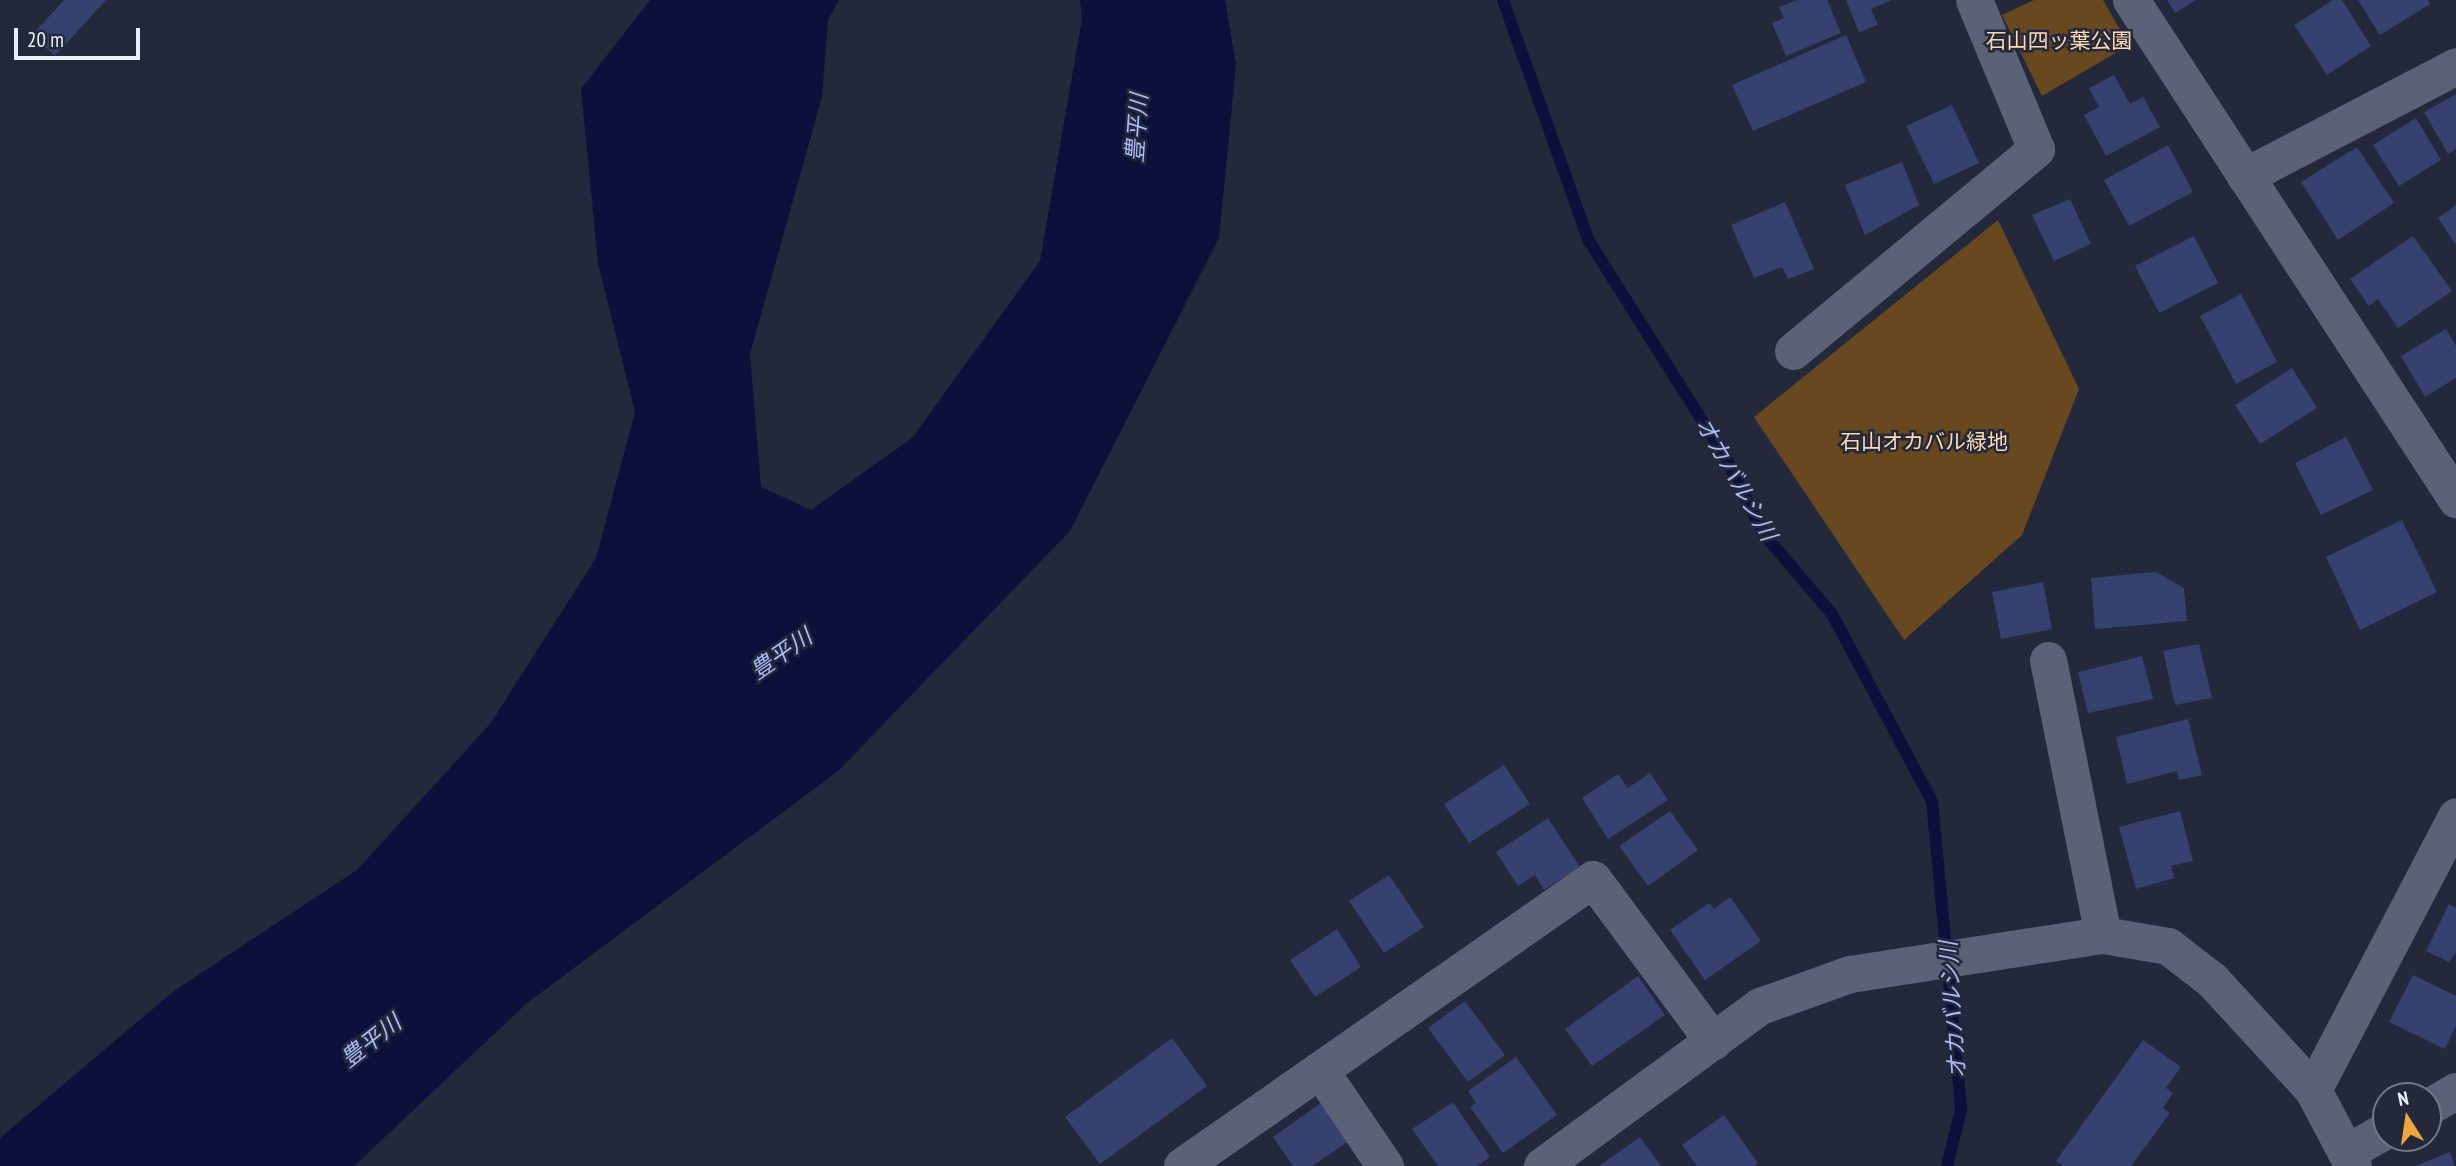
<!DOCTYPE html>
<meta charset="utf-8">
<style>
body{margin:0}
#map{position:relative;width:2456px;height:1166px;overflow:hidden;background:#23283a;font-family:"PT Sans Narrow","Noto Sans JP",sans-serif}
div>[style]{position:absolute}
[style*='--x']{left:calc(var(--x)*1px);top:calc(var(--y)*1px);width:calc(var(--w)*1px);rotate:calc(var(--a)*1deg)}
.green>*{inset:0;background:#68481f}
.water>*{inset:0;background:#0c113b}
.stream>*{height:12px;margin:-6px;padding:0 6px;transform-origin:6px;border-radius:6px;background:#0c113b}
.building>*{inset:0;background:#364170}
.minor>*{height:37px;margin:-18.5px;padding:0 18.5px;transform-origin:18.5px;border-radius:18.5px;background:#5b6176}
span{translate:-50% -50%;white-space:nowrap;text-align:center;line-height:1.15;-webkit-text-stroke:5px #23283a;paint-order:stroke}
.park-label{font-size:21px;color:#fedab2}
.water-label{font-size:23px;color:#aabbf8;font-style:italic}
.north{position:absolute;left:2372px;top:1082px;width:70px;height:70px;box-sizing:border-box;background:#23283a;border:2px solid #737888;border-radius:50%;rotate:348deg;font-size:19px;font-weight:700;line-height:28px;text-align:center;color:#ecf0fc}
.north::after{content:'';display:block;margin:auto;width:24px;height:32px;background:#f1a540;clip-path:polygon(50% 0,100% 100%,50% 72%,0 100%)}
.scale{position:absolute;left:14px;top:28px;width:126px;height:32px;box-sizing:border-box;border:4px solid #ecf0fc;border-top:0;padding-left:9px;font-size:21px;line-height:24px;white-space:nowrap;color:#ecf0fc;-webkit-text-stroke:5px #23283a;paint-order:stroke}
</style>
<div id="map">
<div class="green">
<div style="clip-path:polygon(2034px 0,2103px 0,2129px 45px,2042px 96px,2002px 15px)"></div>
<div style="clip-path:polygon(1998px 220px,2079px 389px,2022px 535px,1904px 640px,1754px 417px)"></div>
</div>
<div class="water">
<div style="clip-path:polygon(650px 0,839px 0,828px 20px,822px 97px,750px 354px,761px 487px,811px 510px,912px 438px,1040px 261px,1082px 19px,1080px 0,1225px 0,1236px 65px,1219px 238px,1070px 531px,838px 771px,527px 1003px,354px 1166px,0 1166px,0 1138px,174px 991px,357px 870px,490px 724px,596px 558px,635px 412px,598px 263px,581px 89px)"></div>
</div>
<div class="stream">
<div style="--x:1503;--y:0;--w:256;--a:70.4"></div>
<div style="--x:1589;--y:241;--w:259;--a:57.8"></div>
<div style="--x:1727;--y:460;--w:81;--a:63.7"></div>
<div style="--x:1763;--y:533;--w:106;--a:49.6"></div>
<div style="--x:1832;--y:614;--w:212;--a:61.9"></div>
<div style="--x:1932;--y:801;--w:310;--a:84.6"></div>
<div style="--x:1961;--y:1110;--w:58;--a:104"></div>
</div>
<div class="building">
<div style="clip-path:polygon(64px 0,106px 0,55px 56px,32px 35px)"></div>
<div style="clip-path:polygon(1797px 0,1827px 0,1841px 33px,1786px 56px,1772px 23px,1784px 18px,1779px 7px)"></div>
<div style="clip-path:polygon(1846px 0,1892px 0,1871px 9px,1878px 25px,1859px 32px)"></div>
<div style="clip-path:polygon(2167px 0,2196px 0,2175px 13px)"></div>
<div style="clip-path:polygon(2333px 0,2342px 0,2371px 46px,2327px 75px,2294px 25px)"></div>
<div style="clip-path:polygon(2358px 0,2428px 0,2430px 4px,2380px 35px)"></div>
<div style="clip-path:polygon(1846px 35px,1866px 82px,1753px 131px,1732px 85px)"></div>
<div style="clip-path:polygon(2114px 75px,2130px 104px,2143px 97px,2160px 127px,2106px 156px,2084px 115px,2099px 107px,2089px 88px)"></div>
<div style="clip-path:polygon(2456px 94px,2456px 149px,2448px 154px,2424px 112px)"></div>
<div style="clip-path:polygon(1952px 105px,1979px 163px,1934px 184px,1906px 126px)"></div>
<div style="clip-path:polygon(2416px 118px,2441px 160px,2399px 186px,2373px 145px)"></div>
<div style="clip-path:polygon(2168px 145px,2193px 192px,2129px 226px,2104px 180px)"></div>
<div style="clip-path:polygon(2357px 147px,2394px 203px,2338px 240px,2301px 182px)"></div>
<div style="clip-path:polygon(1902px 162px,1919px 205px,1865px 235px,1845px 185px)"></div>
<div style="clip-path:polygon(2070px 199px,2091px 244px,2054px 261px,2032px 215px)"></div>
<div style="clip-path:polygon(1785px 202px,1814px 269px,1788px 279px,1782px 267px,1754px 278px,1731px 225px)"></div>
<div style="clip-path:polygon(2456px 205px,2456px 245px,2438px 218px)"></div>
<div style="clip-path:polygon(2194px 236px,2218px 283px,2159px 313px,2135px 266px)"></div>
<div style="clip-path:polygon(2413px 236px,2452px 291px,2398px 328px,2378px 299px,2369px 306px,2350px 279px)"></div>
<div style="clip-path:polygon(2241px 294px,2277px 362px,2236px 384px,2200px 316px)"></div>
<div style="clip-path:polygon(2446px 329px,2456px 346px,2456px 378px,2425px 397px,2401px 356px)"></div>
<div style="clip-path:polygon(2292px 368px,2317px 408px,2260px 444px,2235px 405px)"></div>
<div style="clip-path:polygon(2346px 437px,2373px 490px,2321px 515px,2295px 463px)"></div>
<div style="clip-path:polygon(2402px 520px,2437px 592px,2360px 630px,2326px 557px)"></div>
<div style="clip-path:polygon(2156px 572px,2184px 588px,2187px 621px,2095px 629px,2091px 578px)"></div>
<div style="clip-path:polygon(2043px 582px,2052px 629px,2001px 639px,1992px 592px)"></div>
<div style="clip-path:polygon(2199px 644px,2212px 698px,2175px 705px,2163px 651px)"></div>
<div style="clip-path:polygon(2142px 656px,2153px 699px,2088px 713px,2078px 672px)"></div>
<div style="clip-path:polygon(2188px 719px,2202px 775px,2179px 780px,2177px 771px,2127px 784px,2116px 737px)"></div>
<div style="clip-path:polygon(1504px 765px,1530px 804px,1469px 843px,1444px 804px)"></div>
<div style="clip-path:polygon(1650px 773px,1668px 800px,1608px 839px,1582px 798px,1618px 774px,1628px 788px)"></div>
<div style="clip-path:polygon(1670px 811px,1698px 850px,1648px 886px,1619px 846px)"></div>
<div style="clip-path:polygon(2180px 811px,2193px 861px,2171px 866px,2174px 878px,2136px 889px,2119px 827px)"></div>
<div style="clip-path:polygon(1548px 818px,1580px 867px,1544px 890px,1535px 875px,1518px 886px,1496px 852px)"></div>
<div style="clip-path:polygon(1389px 875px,1424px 927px,1384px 953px,1349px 901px)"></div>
<div style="clip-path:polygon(1730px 897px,1761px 941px,1705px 980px,1670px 930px,1709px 903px,1714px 909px)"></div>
<div style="clip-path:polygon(2449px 904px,2456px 908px,2456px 952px,2449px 962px,2426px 951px)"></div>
<div style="clip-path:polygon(1337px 929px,1361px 967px,1315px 997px,1290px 960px)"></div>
<div style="clip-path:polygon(2413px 975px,2456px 996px,2456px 1026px,2445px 1049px,2389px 1022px)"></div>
<div style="clip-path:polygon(1638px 976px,1665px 1015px,1592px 1066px,1565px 1029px)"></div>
<div style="clip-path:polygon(1465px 1001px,1505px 1055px,1468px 1082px,1428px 1028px)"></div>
<div style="clip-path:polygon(1172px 1038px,1207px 1086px,1100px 1164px,1065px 1117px)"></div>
<div style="clip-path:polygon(2143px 1040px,2181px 1067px,2166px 1088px,2173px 1093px,2163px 1108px,2170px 1113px,2131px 1166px,2063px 1166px,2056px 1161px)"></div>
<div style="clip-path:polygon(1516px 1057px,1557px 1115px,1503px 1153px,1470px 1107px,1476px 1103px,1468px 1091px)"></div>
<div style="clip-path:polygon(1328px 1098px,1355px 1137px,1312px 1166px,1293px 1166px,1273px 1137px)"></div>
<div style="clip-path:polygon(1453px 1102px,1490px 1157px,1477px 1166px,1438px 1166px,1412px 1129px)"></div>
<div style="clip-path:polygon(1724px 1115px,1758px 1163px,1755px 1166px,1697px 1166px,1682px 1145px)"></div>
<div style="clip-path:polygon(1640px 1137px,1661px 1166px,1599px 1166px)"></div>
<div style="clip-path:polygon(2450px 1152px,2455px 1166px,2415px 1166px)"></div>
</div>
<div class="minor">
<div style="--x:2131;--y:0;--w:596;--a:56.92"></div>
<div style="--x:2245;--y:176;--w:238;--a:-27.5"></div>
<div style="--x:1793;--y:351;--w:316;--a:-39.7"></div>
<div style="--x:2036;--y:149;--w:161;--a:-112.6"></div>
<div style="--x:2048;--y:660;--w:280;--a:78.7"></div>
<div style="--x:1320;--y:1070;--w:116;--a:55.9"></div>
<div style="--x:2313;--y:1090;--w:309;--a:-62.4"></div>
<div style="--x:2428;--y:1107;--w:32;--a:-30"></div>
<div style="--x:2349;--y:1151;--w:43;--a:-29.6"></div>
<div style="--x:1182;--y:1166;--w:501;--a:-34.93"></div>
<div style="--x:1593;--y:879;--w:202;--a:53.5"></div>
<div style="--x:1542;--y:1166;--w:270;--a:-36.3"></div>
<div style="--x:1760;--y:1006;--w:96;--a:-19.6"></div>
<div style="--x:1850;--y:974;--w:256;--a:-8.8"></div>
<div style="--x:2103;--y:935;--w:66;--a:9.6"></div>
<div style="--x:2168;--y:946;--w:56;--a:37.7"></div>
<div style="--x:2212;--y:980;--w:149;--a:47.4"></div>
<div style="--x:2313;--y:1090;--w:86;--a:62.2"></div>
</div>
<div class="park-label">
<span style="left:2059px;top:41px">石山四ッ葉公園</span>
<span style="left:1924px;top:442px">石山オカバル緑地</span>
</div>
<div class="water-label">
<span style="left:1137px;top:128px;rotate:-86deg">豊平川</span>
<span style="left:1736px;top:479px;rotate:60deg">オカバルシ川</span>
<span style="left:781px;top:654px;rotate:-35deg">豊平川</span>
<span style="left:1953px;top:1010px;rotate:-94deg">オカバルシ川</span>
<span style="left:371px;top:1041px;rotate:-38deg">豊平川</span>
</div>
<div class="north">N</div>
<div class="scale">20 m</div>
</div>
